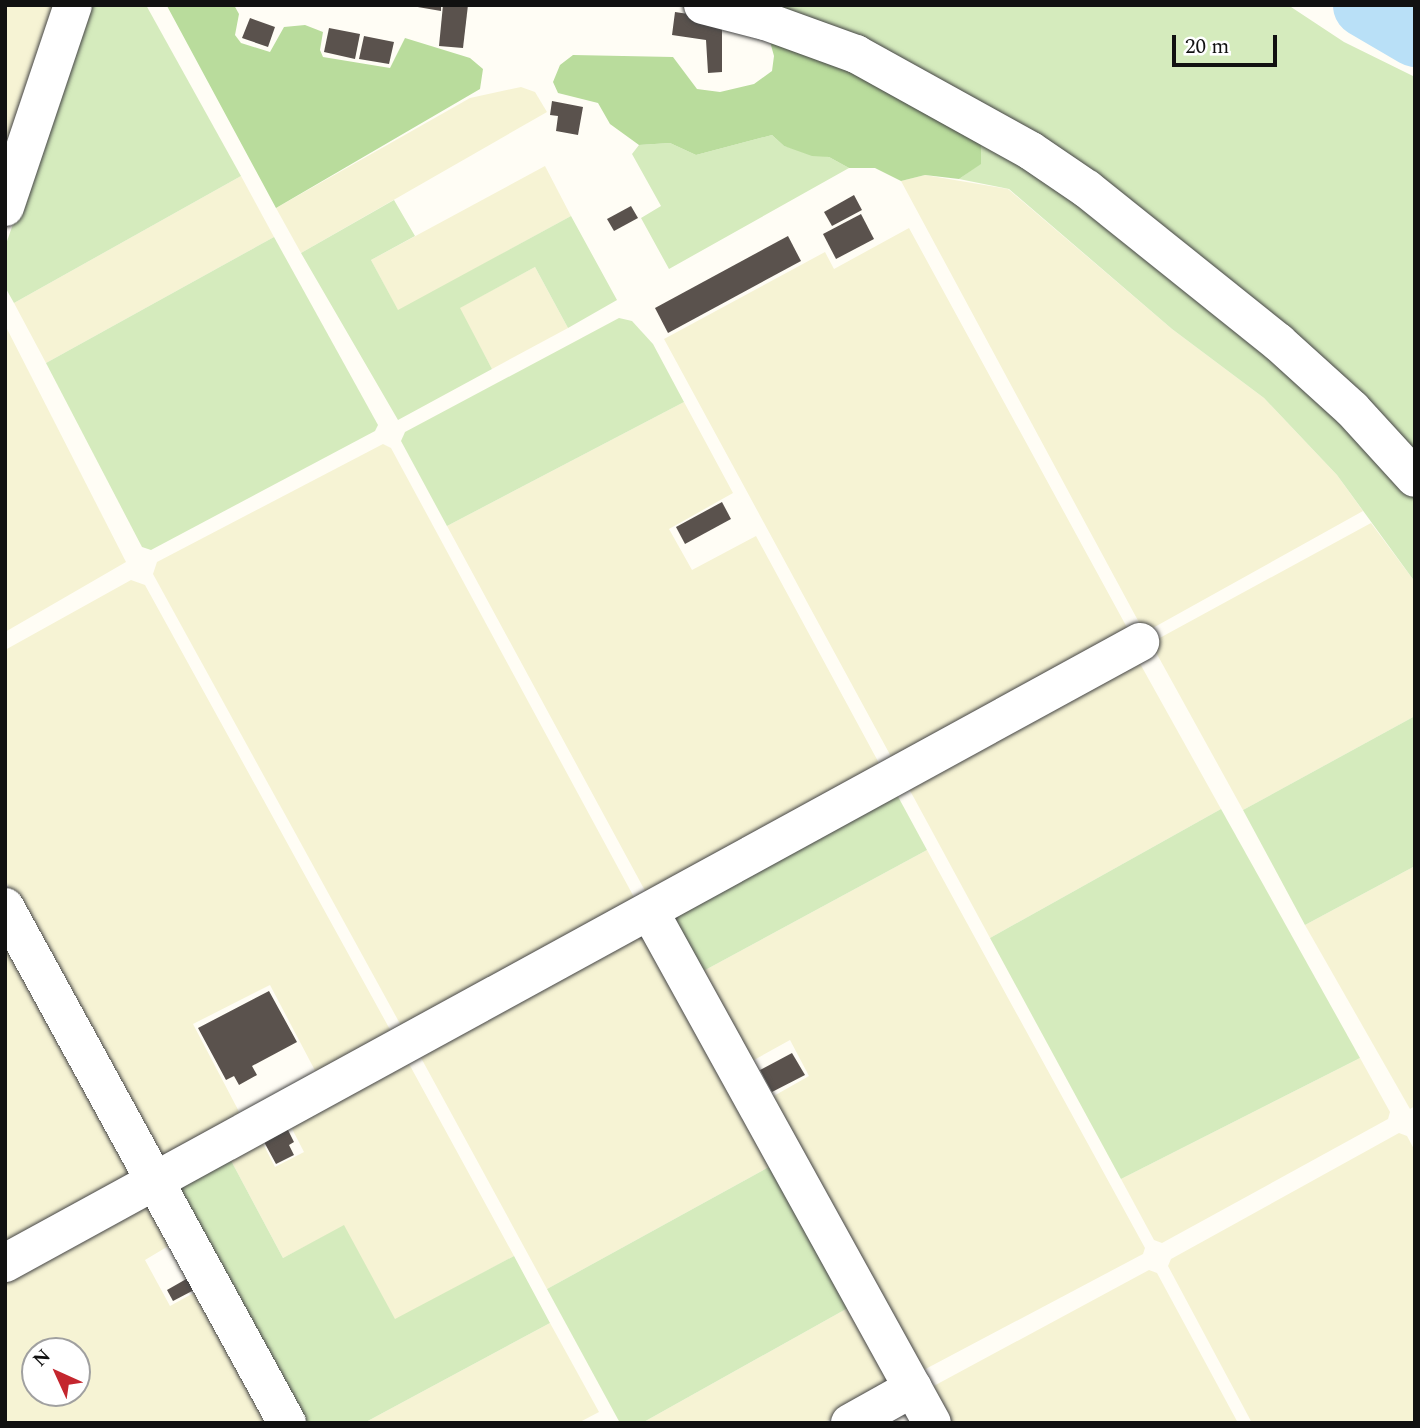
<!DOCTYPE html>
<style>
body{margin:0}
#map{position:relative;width:1420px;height:1428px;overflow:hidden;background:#fffdf5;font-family:Spectral,serif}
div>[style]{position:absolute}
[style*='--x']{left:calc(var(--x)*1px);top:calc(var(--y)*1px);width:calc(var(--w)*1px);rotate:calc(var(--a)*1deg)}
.farmland>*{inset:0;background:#f6f3d4}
.green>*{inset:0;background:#d5ebbd}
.forest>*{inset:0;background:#b9dc9c}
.river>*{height:63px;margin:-31.5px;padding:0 31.5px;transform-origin:31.5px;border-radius:31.5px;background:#b9e0f7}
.building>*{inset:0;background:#5a524d}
.roads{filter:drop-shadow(0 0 2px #444) drop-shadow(0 0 2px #444)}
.minor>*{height:38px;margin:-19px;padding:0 19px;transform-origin:19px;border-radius:19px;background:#fff}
span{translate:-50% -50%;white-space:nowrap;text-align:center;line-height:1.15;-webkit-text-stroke:7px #fff;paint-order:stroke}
.frame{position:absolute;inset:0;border:7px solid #111;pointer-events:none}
.north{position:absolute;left:21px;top:1337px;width:70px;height:70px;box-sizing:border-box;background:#fff;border:2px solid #a0a0a0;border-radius:50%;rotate:315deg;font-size:19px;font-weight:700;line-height:28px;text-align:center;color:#111}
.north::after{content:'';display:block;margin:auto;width:24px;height:32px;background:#c4262e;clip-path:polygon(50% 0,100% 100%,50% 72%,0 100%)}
.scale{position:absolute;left:1172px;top:35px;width:105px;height:32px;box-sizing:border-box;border:4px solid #111;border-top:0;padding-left:9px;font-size:21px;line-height:24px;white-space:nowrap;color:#111;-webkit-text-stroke:5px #fff;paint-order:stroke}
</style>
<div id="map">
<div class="farmland">
<div style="clip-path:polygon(5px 5px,62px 5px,5px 160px)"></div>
<div style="clip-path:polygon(521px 87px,535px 92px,547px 112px,301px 253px,276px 208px,470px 98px)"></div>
<div style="clip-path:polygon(545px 166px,571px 216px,398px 311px,371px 260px)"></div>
<div style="clip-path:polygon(925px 175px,1008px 189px,1172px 329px,1264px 398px,1337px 475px,1363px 511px,1151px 629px,1142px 628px,901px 181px)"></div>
<div style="clip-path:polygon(241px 176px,274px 237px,46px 363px,14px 303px)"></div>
<div style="clip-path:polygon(909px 228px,1130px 633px,894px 762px,664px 339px,825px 252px,834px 269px)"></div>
<div style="clip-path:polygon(535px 267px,568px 328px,492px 369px,459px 308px)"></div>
<div style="clip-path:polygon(5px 325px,126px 562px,5px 632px)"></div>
<div style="clip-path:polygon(684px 402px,733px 493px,669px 529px,692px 570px,756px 536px,880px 765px,649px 898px,447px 526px)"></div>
<div style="clip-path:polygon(383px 444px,391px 448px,635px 899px,404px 1031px,153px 574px,157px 562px)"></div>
<div style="clip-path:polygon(1371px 523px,1415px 582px,1415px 716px,1243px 810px,1153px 647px,1156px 640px)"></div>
<div style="clip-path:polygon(131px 580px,145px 585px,393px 1035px,320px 1080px,270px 985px,193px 1024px,245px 1123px,158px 1162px,5px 880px,5px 650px)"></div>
<div style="clip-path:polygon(1138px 660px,1221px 809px,990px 938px,907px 785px)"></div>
<div style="clip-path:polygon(927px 850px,1145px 1248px,1143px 1254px,918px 1373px,765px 1101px,809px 1076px,790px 1040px,745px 1065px,696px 975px)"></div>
<div style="clip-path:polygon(1415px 866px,1415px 1106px,1410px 1109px,1305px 925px)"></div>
<div style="clip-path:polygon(5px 929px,136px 1175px,5px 1254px)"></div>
<div style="clip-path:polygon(646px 929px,778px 1162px,547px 1289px,420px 1056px)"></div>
<div style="clip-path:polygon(1360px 1058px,1390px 1112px,1388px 1119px,1162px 1243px,1154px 1240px,1121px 1179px)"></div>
<div style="clip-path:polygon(408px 1062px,514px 1256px,395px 1320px,344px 1226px,283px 1258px,227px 1153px,259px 1136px,275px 1167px,304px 1152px,288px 1121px)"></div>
<div style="clip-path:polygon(1399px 1133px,1407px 1136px,1415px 1151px,1415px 1423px,1252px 1423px,1168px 1266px,1171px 1259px)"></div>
<div style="clip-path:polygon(evenodd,143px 1197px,175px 1242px,145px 1260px,170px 1306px,201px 1289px,274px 1423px,5px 1423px,5px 1273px,143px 1197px,35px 1351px,77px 1351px,77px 1393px,35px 1393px,35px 1351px)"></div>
<div style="clip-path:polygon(1149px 1270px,1157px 1273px,1238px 1423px,941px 1423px,930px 1388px)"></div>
<div style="clip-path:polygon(855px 1304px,892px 1386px,823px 1423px,642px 1423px)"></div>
<div style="clip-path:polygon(550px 1323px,599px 1412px,578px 1423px,364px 1423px)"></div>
</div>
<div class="green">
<div style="clip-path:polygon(89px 5px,146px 5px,241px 176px,14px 303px,5px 287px,5px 247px)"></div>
<div style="clip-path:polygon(749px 5px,1288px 5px,1344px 42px,1415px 77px,1415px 454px,1200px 266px)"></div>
<div style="clip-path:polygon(961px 119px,1285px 359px,1415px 498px,1415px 582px,1337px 475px,1264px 398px,1172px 329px,1009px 189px,959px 179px,980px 164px)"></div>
<div style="clip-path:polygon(772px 135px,784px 146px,829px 157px,849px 168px,669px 269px,641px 218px,661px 206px,632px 154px,639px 145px,670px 143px,696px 155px)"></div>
<div style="clip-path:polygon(394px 200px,415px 236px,371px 260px,398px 310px,571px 216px,617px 300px,568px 328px,535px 267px,460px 308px,492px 369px,398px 420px,301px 253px)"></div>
<div style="clip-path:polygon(274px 237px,378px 425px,375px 431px,151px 550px,142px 547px,46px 363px)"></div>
<div style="clip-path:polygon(619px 318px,632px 321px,653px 344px,684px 402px,447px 526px,401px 441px,405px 432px)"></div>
<div style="clip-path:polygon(1415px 716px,1415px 866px,1305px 925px,1243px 810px)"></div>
<div style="clip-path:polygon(895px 791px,927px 850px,696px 975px,671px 913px)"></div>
<div style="clip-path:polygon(1221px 809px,1360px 1058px,1121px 1179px,990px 938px)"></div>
<div style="clip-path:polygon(227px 1153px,283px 1258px,344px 1225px,395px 1319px,514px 1256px,550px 1323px,364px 1423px,299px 1423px,176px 1192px,178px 1180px)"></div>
<div style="clip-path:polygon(778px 1162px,855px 1304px,642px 1423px,620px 1423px,547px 1289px)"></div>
</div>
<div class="forest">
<div style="clip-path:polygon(234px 5px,239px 14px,235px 35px,241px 43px,270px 52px,284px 27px,305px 25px,323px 32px,320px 50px,323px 57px,390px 68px,405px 38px,470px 58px,483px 69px,480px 89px,276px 208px,167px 6px)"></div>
<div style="clip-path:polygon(779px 32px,981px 138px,981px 164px,959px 179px,925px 175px,901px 181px,875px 168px,849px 168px,829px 157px,812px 156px,784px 146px,772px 135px,696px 155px,670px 143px,639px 145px,610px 124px,598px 103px,558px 93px,553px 82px,560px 65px,573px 55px,673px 57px,697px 89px,720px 92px,754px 84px,772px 71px,774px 56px,769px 38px)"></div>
</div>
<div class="river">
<div style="--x:1364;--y:5;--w:59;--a:30.5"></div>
</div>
<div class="building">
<div style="clip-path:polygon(406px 5px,441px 5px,441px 11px)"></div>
<div style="clip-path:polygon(443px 5px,468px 5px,463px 48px,439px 46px)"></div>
<div style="clip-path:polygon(675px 12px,722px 19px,722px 72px,708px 73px,706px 40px,672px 35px)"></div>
<div style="clip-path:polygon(250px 18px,275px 27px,268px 47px,242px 38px)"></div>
<div style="clip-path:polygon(329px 28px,360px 34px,355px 59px,324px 52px)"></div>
<div style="clip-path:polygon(364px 36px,394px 42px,389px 64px,359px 59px)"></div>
<div style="clip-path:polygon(552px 101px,583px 107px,578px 135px,556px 131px,558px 116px,550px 115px)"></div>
<div style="clip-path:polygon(854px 195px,862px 210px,832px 226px,824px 212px)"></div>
<div style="clip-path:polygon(631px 206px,638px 218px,614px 231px,607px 219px)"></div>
<div style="clip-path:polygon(861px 214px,874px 239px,836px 259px,823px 234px)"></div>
<div style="clip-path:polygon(788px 236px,801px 261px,668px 333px,655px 308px)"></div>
<div style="clip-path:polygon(722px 502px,731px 519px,685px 544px,676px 527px)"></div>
<div style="clip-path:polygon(269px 991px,297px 1042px,252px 1066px,257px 1075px,239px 1085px,234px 1076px,226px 1080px,198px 1028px)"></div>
<div style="clip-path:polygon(792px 1053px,805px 1075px,772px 1092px,760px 1070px)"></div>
<div style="clip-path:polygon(287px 1128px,294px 1142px,289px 1145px,294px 1155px,276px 1164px,263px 1140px)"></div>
<div style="clip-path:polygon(188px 1278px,194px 1290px,173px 1301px,167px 1290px)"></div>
</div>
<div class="roads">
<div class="minor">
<div style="--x:703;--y:5;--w:64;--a:14.5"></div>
<div style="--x:765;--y:21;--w:97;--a:19.9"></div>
<div style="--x:856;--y:54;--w:200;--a:29"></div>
<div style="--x:1031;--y:151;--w:68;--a:34.2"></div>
<div style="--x:1087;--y:189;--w:245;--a:38.7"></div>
<div style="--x:1278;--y:342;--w:100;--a:42.2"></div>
<div style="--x:1352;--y:409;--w:93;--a:47.6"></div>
<div style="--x:5;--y:207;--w:213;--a:-71.4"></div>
<div style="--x:5;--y:907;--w:588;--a:61.34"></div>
<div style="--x:651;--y:914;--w:581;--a:61.1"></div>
<div style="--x:5;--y:1263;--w:1294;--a:-28.68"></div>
<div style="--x:850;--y:1423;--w:72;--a:-29.1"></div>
</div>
</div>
<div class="frame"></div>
<div class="north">N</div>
<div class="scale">20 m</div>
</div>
